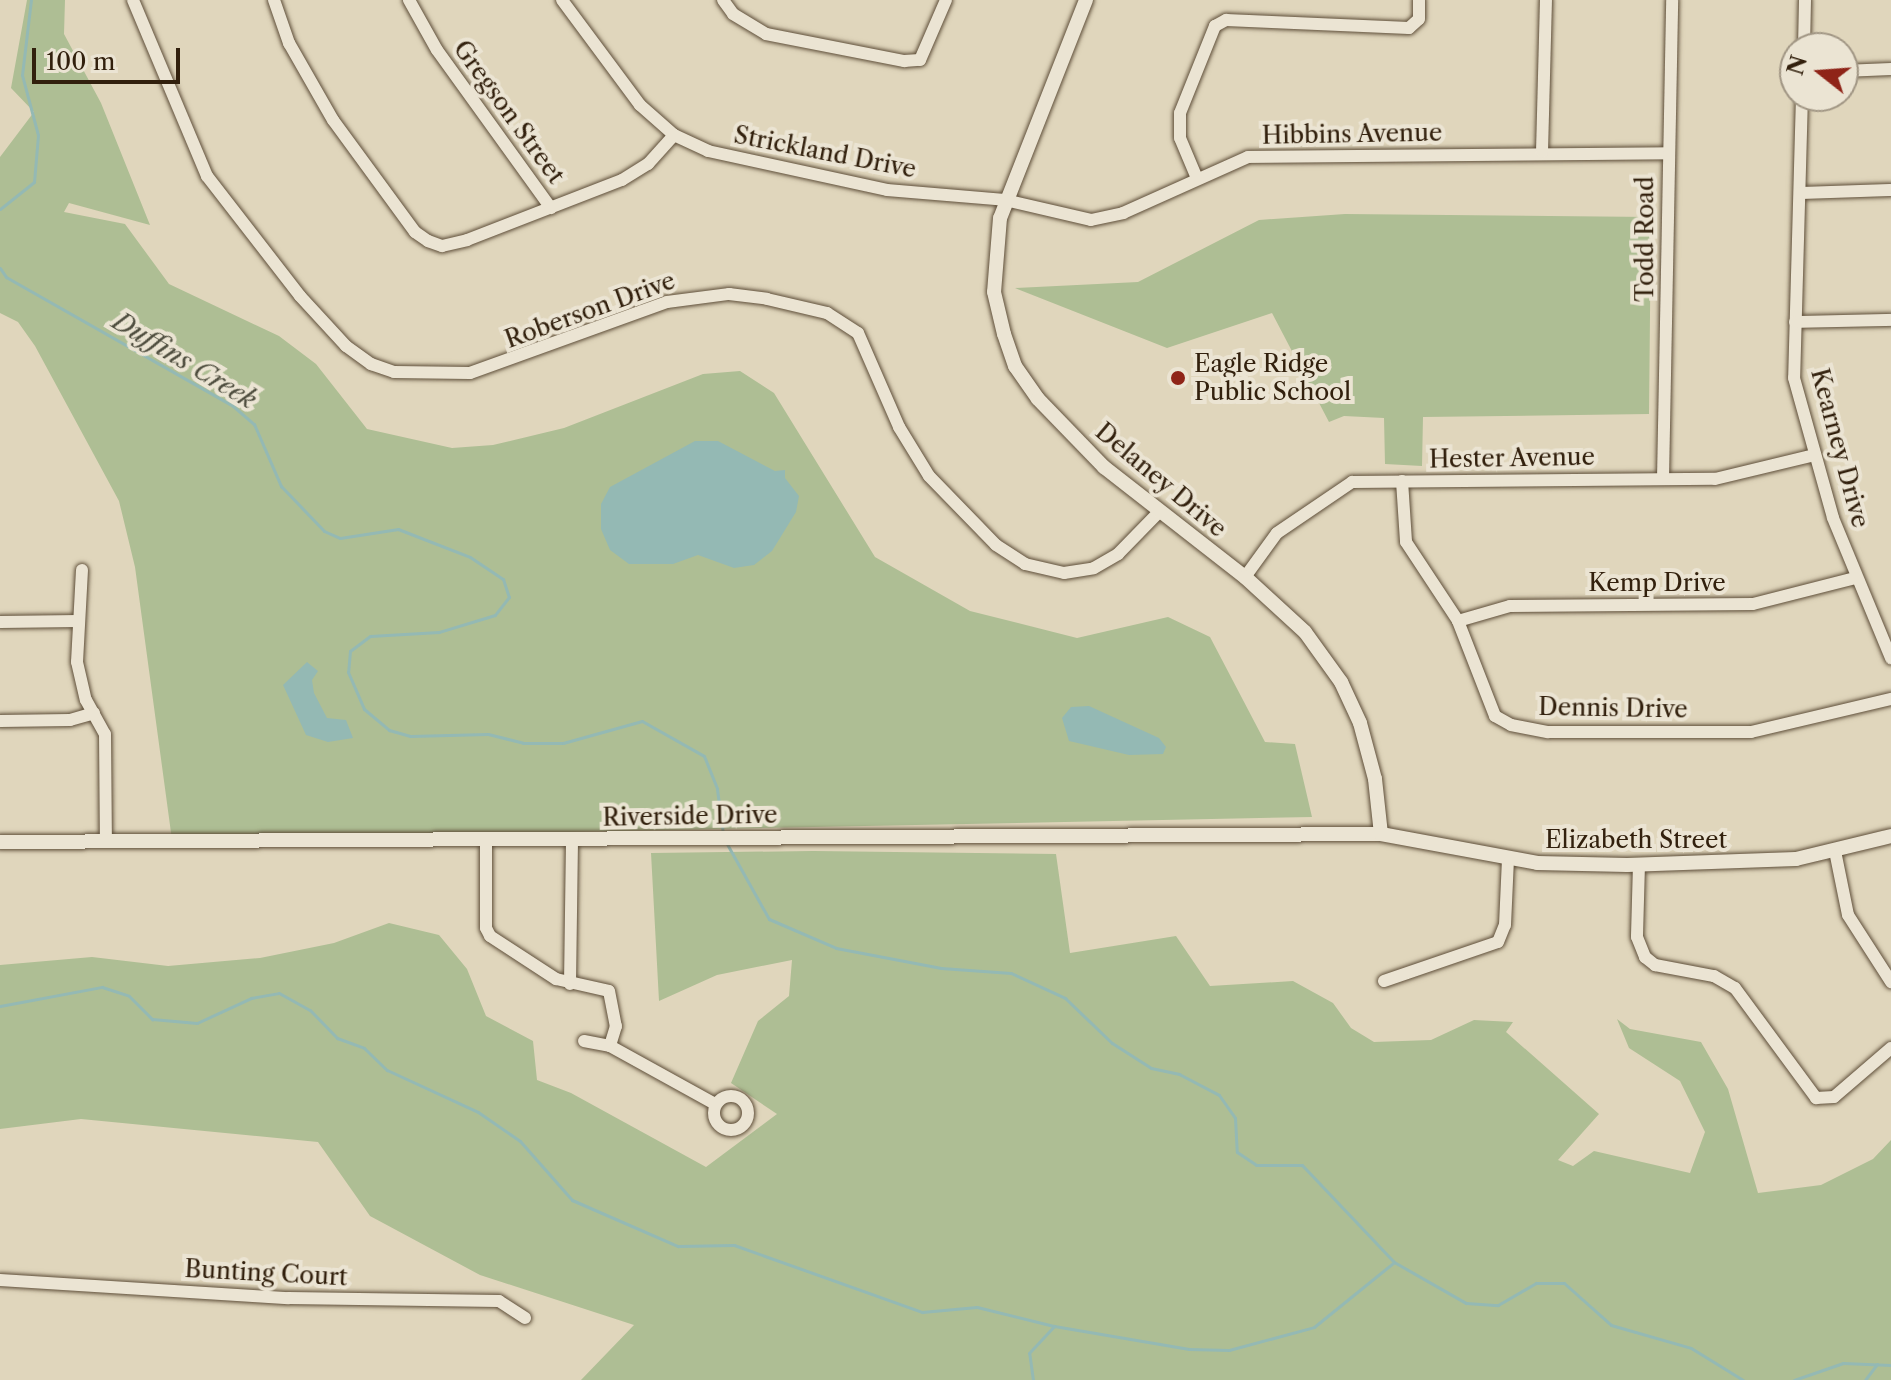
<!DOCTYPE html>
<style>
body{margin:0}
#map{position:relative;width:1891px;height:1380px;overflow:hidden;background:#e0d6bc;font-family:"Libre Caslon Text",serif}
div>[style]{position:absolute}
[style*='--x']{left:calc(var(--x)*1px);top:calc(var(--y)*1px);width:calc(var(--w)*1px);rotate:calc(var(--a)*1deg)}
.green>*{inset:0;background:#aebe94}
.water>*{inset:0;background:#94b9b4}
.stream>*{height:3px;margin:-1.5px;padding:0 1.5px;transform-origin:1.5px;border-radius:1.5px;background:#94b9b4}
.roads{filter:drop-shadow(0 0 2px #5e4e39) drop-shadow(0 0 2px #5e4e39)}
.minor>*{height:12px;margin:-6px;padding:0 6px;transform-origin:6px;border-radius:6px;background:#ebe4d3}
.minor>.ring{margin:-6px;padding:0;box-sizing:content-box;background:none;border:12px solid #ebe4d3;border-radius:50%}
.tertiary>*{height:14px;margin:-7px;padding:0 7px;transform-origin:7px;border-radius:7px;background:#ebe4d3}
.dots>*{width:22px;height:22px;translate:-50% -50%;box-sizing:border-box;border:4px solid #ebe4d3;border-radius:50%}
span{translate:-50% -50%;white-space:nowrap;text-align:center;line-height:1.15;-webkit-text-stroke:8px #ebe4d3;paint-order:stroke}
.street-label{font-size:24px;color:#32200d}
.poi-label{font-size:24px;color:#32200d}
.left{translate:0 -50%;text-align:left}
.water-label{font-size:26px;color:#4f4e3f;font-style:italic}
.north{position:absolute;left:1779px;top:32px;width:80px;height:80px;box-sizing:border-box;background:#ebe4d3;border:2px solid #a19684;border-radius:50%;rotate:287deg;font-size:22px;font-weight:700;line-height:32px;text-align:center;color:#32200d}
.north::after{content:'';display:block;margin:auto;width:28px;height:36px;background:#8f2418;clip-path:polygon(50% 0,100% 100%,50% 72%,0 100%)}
.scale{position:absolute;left:32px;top:48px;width:148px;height:36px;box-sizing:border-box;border:4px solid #32200d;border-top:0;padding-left:10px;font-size:24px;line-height:28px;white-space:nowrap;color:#32200d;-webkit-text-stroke:6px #ebe4d3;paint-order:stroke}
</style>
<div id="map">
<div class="green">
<div style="clip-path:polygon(27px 0,65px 0,64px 34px,101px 103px,150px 225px,69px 203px,64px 212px,125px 224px,169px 284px,279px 336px,316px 364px,367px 429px,452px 448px,493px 445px,564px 428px,703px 374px,740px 371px,774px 393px,875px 557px,970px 611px,1077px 638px,1168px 617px,1210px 637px,1265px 742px,1295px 744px,1312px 817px,172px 840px,135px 567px,119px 501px,35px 346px,18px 322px,0 313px,0 157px,34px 112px,11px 88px)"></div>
<div style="clip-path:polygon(1345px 214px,1651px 217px,1649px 414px,1423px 417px,1422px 466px,1385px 464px,1384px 418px,1344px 416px,1329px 422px,1272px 313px,1167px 348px,1015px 288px,1138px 282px,1259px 220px)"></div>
<div style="clip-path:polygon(813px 851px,1056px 854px,1070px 953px,1176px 936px,1210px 986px,1293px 981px,1333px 1003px,1351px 1028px,1374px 1042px,1431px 1040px,1474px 1020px,1513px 1022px,1506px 1032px,1599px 1114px,1558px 1160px,1573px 1166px,1594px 1151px,1690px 1173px,1705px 1132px,1680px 1081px,1629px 1048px,1617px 1019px,1630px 1029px,1701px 1042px,1728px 1089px,1758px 1193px,1821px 1185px,1873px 1159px,1891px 1140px,1891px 1380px,581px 1380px,634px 1325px,480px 1275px,370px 1216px,318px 1142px,81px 1119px,0 1129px,0 965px,92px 957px,168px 966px,260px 958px,334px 943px,389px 923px,439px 935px,467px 969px,486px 1016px,533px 1041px,537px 1080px,571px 1093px,706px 1167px,777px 1114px,731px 1083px,758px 1021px,789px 996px,792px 960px,717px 975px,659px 1001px,651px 853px)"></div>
</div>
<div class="water">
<div style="clip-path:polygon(695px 441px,718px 441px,775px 471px,785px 470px,785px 478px,799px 496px,796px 512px,772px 551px,754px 565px,734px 568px,698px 555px,673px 564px,629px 564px,610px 550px,601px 529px,601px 504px,610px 487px)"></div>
<div style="clip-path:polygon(307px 662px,318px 671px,312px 680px,314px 693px,327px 718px,346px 720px,353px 738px,328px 742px,306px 735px,283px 685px)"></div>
<div style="clip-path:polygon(1089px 706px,1159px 738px,1166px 747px,1163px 754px,1129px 755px,1069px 741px,1062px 718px,1071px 707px)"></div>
</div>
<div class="stream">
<div style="--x:0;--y:209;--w:43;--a:-38.5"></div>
<div style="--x:34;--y:182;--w:47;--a:-85.1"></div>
<div style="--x:38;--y:135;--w:62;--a:-104.9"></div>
<div style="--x:22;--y:75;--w:76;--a:-83.2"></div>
<div style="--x:0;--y:268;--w:11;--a:56"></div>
<div style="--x:6;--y:277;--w:261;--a:29.6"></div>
<div style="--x:233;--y:406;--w:28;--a:41"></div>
<div style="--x:254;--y:424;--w:68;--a:66.5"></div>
<div style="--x:281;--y:486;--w:62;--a:46.3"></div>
<div style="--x:324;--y:531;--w:17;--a:24"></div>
<div style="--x:340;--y:538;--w:59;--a:-8.8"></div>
<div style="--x:398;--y:529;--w:77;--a:21.3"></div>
<div style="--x:470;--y:557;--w:40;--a:34"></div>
<div style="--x:503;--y:579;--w:19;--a:72"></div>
<div style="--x:509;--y:597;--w:23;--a:128"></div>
<div style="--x:495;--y:615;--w:59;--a:163.1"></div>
<div style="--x:439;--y:632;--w:69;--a:176.7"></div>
<div style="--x:370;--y:636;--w:25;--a:143"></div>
<div style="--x:350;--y:651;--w:21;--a:95"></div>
<div style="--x:348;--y:672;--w:40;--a:66.6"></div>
<div style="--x:364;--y:709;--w:33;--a:40"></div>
<div style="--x:389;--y:730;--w:22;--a:16"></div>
<div style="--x:410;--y:736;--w:78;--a:-1.5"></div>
<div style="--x:488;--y:734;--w:36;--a:14"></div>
<div style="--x:523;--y:743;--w:40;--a:0"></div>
<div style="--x:563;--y:743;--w:82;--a:-15.6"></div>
<div style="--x:642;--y:721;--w:71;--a:29.4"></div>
<div style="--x:704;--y:756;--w:35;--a:68"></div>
<div style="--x:717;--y:789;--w:45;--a:82.4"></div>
<div style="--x:727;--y:844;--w:86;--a:60.8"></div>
<div style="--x:769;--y:919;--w:73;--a:23.4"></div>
<div style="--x:836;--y:948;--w:107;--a:10.8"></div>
<div style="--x:941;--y:968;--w:70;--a:4.1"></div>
<div style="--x:1011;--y:973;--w:60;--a:24.8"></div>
<div style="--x:1065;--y:998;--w:65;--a:43.8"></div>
<div style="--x:1112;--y:1043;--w:46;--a:32.7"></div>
<div style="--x:1151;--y:1068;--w:29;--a:12"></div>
<div style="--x:1179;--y:1074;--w:45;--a:27.7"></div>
<div style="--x:1219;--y:1095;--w:28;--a:55"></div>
<div style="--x:1235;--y:1118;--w:34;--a:87"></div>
<div style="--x:1237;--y:1152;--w:23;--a:34"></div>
<div style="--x:1256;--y:1165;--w:46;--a:0"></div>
<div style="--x:1302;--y:1165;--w:134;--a:46.5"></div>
<div style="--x:1394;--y:1262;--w:83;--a:29.7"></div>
<div style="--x:1466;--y:1303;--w:32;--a:4"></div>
<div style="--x:1498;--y:1305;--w:44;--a:-30.1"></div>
<div style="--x:1536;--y:1283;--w:28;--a:0"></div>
<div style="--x:1564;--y:1283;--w:63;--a:41.8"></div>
<div style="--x:1611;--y:1325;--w:83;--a:16"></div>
<div style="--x:1691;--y:1348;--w:61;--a:31.6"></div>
<div style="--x:0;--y:1006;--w:104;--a:-10.6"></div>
<div style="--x:102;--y:987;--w:28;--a:18"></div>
<div style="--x:129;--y:996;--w:33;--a:45"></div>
<div style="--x:152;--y:1019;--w:45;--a:5.1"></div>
<div style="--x:197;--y:1023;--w:60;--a:-24.8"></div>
<div style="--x:251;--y:998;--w:28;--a:-10"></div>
<div style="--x:279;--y:993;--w:35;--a:29"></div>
<div style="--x:310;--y:1010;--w:39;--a:46"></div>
<div style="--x:337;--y:1038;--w:29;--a:20"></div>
<div style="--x:364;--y:1048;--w:32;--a:44"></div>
<div style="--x:387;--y:1070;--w:100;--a:24.8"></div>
<div style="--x:478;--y:1112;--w:51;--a:34.6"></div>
<div style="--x:520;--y:1141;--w:79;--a:48.6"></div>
<div style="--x:572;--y:1200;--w:116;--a:23.5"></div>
<div style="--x:678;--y:1246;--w:56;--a:-1"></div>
<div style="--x:734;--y:1245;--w:200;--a:19.6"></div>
<div style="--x:922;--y:1312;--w:55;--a:-5.2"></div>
<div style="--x:977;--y:1307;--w:79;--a:13.9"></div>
<div style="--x:1054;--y:1326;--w:137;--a:9.7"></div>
<div style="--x:1189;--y:1349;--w:40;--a:1.4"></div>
<div style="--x:1229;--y:1350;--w:88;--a:-15.1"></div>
<div style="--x:1314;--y:1327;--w:102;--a:-39"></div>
<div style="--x:1033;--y:1380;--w:27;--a:-98"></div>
<div style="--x:1029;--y:1353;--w:37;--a:-47"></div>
<div style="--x:1794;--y:1380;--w:52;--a:-19.1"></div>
<div style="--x:1843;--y:1363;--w:48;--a:2.4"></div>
<div style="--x:1865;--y:1380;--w:20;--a:-53"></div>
</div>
<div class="roads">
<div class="minor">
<div style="--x:133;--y:0;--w:191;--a:67.2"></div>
<div style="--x:207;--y:176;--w:152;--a:52.2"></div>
<div style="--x:300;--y:296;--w:68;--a:47.4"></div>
<div style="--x:346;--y:346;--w:31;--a:36"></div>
<div style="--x:371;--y:364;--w:24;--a:19"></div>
<div style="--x:394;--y:372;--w:76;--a:0.8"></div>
<div style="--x:470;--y:373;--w:209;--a:-19.8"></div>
<div style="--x:667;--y:302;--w:63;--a:-7.4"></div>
<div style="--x:729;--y:294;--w:38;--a:7"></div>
<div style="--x:767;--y:299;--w:62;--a:13.1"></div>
<div style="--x:827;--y:313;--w:37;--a:33"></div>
<div style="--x:858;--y:333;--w:103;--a:66.4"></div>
<div style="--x:899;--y:427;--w:57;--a:58.5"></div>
<div style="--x:929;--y:476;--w:96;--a:45.8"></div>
<div style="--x:996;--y:545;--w:35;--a:33"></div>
<div style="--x:1025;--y:564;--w:40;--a:13"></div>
<div style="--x:1064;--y:573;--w:30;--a:-9"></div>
<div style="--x:1094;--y:568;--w:28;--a:-30"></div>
<div style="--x:1118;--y:554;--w:59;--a:-45.7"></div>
<div style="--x:274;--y:0;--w:46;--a:70.8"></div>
<div style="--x:289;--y:43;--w:89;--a:60.3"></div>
<div style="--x:333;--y:120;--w:139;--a:53.8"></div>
<div style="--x:415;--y:232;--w:16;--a:35"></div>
<div style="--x:428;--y:241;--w:15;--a:20"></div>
<div style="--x:442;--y:246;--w:26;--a:-13"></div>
<div style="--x:467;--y:240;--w:166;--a:-21.2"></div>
<div style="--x:622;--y:180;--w:31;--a:-32"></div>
<div style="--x:648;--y:164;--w:39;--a:-48"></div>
<div style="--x:409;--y:0;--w:57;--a:60.8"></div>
<div style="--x:437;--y:50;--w:195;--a:54.2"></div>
<div style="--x:562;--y:0;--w:131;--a:53.4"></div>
<div style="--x:640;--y:105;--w:45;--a:41.4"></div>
<div style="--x:674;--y:135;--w:38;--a:25"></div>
<div style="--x:708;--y:151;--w:183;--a:12.3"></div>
<div style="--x:887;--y:190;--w:118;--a:4.8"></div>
<div style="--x:1005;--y:200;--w:88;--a:13.1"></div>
<div style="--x:1091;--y:220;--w:33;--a:-12"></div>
<div style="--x:1123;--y:213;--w:137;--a:-24.1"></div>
<div style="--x:1248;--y:157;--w:419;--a:-0.5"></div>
<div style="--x:723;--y:0;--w:17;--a:54"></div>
<div style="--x:733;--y:14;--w:39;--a:31"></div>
<div style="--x:766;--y:34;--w:141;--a:11.1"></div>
<div style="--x:904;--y:61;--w:16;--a:-4"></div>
<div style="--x:920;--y:60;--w:65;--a:-66.6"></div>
<div style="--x:1804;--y:48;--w:48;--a:-88.8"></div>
<div style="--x:1843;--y:71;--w:48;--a:-2.4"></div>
<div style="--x:1802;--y:96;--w:282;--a:91.6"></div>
<div style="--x:1794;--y:378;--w:145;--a:74.4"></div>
<div style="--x:1833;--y:518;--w:152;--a:67.5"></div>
<div style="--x:1542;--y:152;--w:152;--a:-88.5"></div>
<div style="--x:1196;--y:176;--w:41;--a:-112.8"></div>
<div style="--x:1180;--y:138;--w:25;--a:-90"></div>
<div style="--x:1180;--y:113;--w:94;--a:-68.1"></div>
<div style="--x:1215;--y:26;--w:13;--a:-29"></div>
<div style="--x:1226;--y:20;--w:183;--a:2.5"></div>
<div style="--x:1409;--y:28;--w:13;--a:-42"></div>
<div style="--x:1419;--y:19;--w:19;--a:-90"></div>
<div style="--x:1800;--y:193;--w:91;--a:-1.9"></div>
<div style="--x:1795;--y:322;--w:96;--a:-1.2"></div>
<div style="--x:1663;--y:479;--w:479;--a:-88.9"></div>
<div style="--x:1402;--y:481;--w:61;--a:86.2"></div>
<div style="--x:1406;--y:542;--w:95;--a:56.6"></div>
<div style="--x:1458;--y:621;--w:102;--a:68.7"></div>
<div style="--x:1495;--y:716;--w:18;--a:29"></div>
<div style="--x:1511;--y:725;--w:38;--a:11"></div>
<div style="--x:1548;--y:732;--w:203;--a:0"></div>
<div style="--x:1751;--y:732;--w:144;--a:-13.3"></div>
<div style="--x:82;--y:570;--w:92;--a:93.1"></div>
<div style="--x:77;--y:662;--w:39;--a:77"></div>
<div style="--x:86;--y:700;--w:39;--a:61"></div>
<div style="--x:105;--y:734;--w:107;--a:89.5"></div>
<div style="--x:1245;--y:577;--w:54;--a:-54"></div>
<div style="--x:1277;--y:533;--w:91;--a:-34.2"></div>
<div style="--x:1352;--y:482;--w:363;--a:-0.5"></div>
<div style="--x:1715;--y:479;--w:103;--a:-13.5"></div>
<div style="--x:1458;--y:621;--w:54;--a:-16.1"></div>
<div style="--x:1510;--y:606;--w:243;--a:-0.5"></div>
<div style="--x:1753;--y:604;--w:105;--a:-14.3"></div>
<div style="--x:0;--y:622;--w:78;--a:-0.7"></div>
<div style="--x:0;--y:721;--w:70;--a:-0.8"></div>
<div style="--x:70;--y:720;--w:25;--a:-16"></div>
<div style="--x:486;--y:840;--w:88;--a:90"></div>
<div style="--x:486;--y:928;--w:9;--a:63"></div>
<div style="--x:490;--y:936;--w:79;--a:33.1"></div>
<div style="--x:556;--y:979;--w:54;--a:12.8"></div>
<div style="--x:609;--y:991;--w:36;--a:79"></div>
<div style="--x:616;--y:1026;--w:21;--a:107"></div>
<div style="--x:610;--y:1046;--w:120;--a:28.9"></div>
<div style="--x:1835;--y:851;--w:65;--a:78.5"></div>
<div style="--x:1848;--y:915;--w:80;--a:57.3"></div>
<div style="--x:1639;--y:864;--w:73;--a:91.6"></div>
<div style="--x:1637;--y:937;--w:22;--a:68"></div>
<div style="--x:1645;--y:957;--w:13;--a:39"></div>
<div style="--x:1655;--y:965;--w:60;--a:10.6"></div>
<div style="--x:1714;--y:976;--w:24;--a:30"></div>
<div style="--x:1735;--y:988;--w:137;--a:53.6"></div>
<div style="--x:1816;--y:1098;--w:18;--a:-3"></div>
<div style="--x:1834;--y:1097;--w:75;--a:-40.7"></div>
<div style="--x:1384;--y:981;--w:120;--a:-18.9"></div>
<div style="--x:1498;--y:942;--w:18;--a:-68"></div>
<div style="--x:1505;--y:925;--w:66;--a:-87.4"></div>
<div style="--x:570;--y:984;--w:145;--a:-89.2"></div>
<div style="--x:584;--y:1041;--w:26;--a:11"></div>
<div class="ring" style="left:714px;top:1096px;width:22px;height:22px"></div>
<div style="--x:0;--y:1280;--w:289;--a:3.6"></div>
<div style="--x:288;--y:1298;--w:211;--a:0.8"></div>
<div style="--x:499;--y:1301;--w:31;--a:33"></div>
</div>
<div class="tertiary">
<div style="--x:1086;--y:0;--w:234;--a:111.5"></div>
<div style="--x:1000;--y:218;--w:74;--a:94.6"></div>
<div style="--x:994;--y:292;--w:43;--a:76.6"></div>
<div style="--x:1004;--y:334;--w:34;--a:71"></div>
<div style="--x:1015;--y:366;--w:40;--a:55.1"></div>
<div style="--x:1038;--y:399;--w:95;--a:45.9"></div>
<div style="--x:1104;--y:467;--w:179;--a:38"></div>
<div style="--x:1245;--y:577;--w:81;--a:42.5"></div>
<div style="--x:1305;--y:632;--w:62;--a:54.2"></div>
<div style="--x:1341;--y:682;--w:45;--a:65.1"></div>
<div style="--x:1360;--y:723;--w:58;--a:75"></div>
<div style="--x:1375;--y:779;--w:55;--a:83.8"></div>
<div style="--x:0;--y:842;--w:1381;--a:-0.33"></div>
<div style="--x:1381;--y:834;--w:159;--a:10.5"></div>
<div style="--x:1537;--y:863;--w:90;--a:1.3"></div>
<div style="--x:1627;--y:865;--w:169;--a:-2"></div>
<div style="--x:1796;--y:859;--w:98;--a:-13.6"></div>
</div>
</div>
<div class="dots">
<div style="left:1178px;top:378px;background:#8f2418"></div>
</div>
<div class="street-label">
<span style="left:509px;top:112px;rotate:54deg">Gregson Street</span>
<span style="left:1352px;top:134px;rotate:-1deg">Hibbins Avenue</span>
<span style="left:825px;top:152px;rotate:11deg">Strickland Drive</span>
<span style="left:1645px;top:239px;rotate:-90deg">Todd Road</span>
<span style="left:590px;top:310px;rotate:-20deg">Roberson Drive</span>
<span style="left:1840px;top:448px;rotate:75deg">Kearney Drive</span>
<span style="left:1512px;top:458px;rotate:-1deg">Hester Avenue</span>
<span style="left:1161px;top:480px;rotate:40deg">Delaney Drive</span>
<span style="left:1657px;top:583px">Kemp Drive</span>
<span style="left:1613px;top:708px;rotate:1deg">Dennis Drive</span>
<span style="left:690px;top:816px;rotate:-1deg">Riverside Drive</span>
<span style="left:1636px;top:840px">Elizabeth Street</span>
<span style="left:266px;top:1273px;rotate:3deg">Bunting Court</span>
</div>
<div class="poi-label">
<span class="left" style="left:1194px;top:378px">Eagle Ridge<br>Public School</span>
</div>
<div class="water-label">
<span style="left:184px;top:361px;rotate:31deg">Duffins Creek</span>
</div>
<div class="north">N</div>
<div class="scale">100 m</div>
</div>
